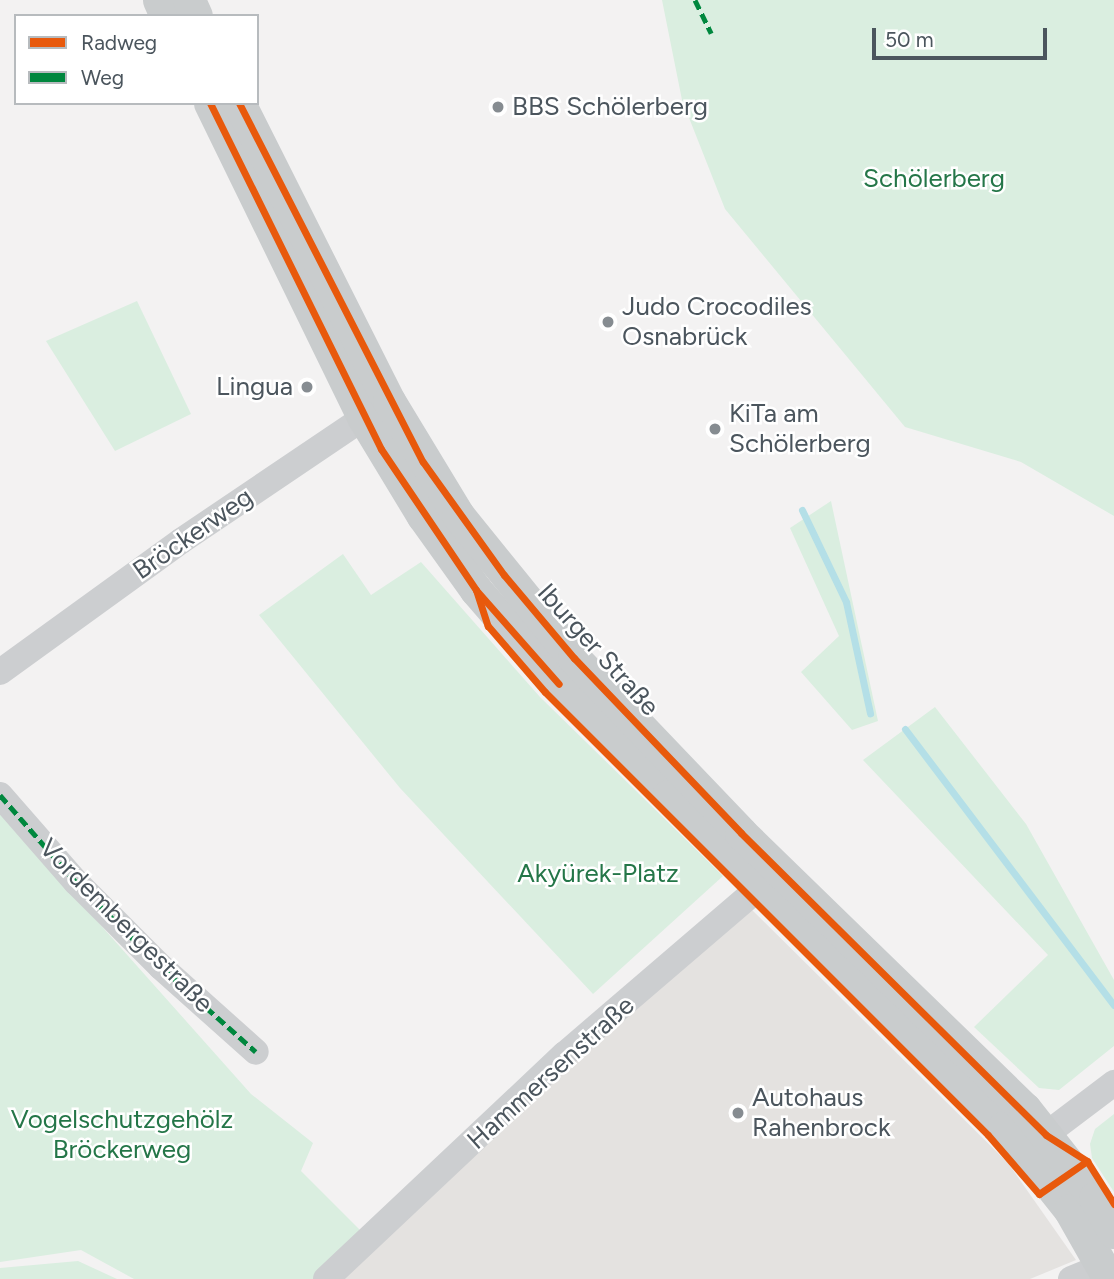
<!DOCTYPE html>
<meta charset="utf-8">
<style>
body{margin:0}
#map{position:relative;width:1114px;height:1279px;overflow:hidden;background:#f3f2f2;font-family:Figtree,sans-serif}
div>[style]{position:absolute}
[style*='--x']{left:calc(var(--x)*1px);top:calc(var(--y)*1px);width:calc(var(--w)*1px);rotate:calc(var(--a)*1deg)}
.commercial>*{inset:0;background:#e4e2e0}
.green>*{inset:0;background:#daeee0}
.stream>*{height:7px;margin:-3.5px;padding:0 3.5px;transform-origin:3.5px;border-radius:3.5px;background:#b4dfe7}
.minor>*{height:26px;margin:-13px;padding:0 13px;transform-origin:13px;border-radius:13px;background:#ccced0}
.major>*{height:33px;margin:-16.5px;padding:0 16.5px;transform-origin:16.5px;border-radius:16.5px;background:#c9cccd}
.quiet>*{height:5px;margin-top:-2.5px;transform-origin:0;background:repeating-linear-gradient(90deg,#00873e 0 10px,transparent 0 15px)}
.cycleway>*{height:7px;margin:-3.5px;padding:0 3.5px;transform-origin:3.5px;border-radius:3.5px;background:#e8590c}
.dots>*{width:19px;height:19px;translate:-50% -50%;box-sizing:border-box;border:4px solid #fff;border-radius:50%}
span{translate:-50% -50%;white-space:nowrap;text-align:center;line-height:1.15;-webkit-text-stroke:5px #fff;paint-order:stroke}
.poi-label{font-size:26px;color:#4b555d}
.left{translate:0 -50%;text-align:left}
.right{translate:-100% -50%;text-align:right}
.park-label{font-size:26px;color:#247648}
.street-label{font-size:26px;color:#4b555d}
.legend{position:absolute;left:14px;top:14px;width:245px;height:91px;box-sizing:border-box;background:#fff;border:2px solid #b7bbbe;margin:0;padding:9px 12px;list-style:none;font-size:21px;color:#4b555d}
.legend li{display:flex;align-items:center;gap:14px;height:35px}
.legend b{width:35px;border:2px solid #b7bbbe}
.scale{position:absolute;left:872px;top:28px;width:175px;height:32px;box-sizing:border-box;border:4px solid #4b555d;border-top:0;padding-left:9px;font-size:21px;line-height:24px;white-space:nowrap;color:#4b555d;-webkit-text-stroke:5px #fff;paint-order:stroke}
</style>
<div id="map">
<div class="commercial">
<div style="clip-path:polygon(750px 908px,1008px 1163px,1076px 1260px,1030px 1279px,343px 1279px,573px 1062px)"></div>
</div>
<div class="green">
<div style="clip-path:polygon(662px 0,1114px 0,1114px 516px,1021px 462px,905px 427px,725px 209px,682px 100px)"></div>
<div style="clip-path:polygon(137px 301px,191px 414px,115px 451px,46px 341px)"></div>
<div style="clip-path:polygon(831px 501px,878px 721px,852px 730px,801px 672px,839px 636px,790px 528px)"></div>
<div style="clip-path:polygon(343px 554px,371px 595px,421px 562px,540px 697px,723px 876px,593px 994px,400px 788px,259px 615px)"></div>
<div style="clip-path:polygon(935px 707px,1026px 824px,1114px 980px,1114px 1046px,1059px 1090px,1039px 1088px,974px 1027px,1048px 955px,863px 760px)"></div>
<div style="clip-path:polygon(0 812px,251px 1094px,313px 1143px,301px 1171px,365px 1235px,314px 1279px,134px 1279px,81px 1250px,0 1262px)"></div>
<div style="clip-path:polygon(1114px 1114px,1114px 1192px,1092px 1158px,1090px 1144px,1095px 1129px)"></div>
<div style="clip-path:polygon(78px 1261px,117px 1279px,0 1279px,0 1268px)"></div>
</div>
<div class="stream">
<div style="--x:802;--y:510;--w:102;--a:64.4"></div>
<div style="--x:846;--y:602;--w:114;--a:77.8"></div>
<div style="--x:905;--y:729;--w:346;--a:52.9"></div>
</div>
<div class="minor">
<div style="--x:0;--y:672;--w:223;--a:-35.9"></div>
<div style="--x:181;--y:541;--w:240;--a:-34"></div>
<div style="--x:0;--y:795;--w:116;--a:48.9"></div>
<div style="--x:76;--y:882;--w:120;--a:45"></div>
<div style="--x:161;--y:967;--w:127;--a:41.8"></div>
<div style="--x:1032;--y:1145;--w:103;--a:-37.1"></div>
<div style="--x:326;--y:1279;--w:328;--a:-43.3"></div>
<div style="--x:565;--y:1054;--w:274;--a:-40.6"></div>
<div style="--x:1071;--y:1279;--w:35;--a:-22"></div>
</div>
<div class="major">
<div style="--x:159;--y:0;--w:17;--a:66"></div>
<div style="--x:189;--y:0;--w:17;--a:66"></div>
<div style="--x:210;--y:103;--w:349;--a:64"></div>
<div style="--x:363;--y:417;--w:116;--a:58.8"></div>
<div style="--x:423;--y:516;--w:91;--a:54.4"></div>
<div style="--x:476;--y:590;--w:107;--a:49.2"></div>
<div style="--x:546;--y:671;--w:175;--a:45.7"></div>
<div style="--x:668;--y:796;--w:472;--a:44.6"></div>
<div style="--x:1004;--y:1127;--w:106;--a:51.5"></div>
<div style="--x:1070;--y:1210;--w:79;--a:60.5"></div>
<div style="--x:239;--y:103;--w:334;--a:63.3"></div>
<div style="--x:389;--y:401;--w:133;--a:58.8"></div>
<div style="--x:458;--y:515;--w:184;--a:51"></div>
<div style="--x:574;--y:658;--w:242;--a:46.3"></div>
<div style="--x:741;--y:833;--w:396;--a:44.2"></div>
<div style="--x:1025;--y:1109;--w:113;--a:51.8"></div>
<div style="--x:1095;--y:1198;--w:39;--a:61"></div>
</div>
<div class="quiet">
<div style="--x:695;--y:0;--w:37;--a:64"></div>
<div style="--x:0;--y:795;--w:116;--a:48.9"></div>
<div style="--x:76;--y:882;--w:120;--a:45"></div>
<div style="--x:161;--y:967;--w:127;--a:41.8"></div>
</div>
<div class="cycleway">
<div style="--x:210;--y:103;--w:386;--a:63.7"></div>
<div style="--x:381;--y:449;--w:170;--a:56"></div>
<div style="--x:476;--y:590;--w:125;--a:48.6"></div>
<div style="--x:239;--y:103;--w:403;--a:62.9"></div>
<div style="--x:423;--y:462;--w:139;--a:54.4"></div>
<div style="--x:504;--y:575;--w:109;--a:49.9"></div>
<div style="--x:574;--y:658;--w:242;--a:46.3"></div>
<div style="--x:741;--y:833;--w:429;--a:44.7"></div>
<div style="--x:1046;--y:1135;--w:49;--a:32.4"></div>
<div style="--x:1087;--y:1161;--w:51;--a:57.9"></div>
<div style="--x:476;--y:590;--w:38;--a:72"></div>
<div style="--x:488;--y:626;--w:87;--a:49.2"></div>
<div style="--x:545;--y:692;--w:626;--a:45"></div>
<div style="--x:988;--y:1135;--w:78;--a:49.2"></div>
<div style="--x:1039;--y:1194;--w:58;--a:-34.5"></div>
</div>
<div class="dots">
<div style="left:498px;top:107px;background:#868c91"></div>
<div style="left:608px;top:322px;background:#868c91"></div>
<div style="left:307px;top:387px;background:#868c91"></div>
<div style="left:715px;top:429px;background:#868c91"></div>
<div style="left:738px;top:1113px;background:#868c91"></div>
</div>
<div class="poi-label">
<span class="left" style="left:512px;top:107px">BBS Schölerberg</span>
<span class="left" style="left:622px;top:322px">Judo Crocodiles<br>Osnabrück</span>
<span class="right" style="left:293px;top:387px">Lingua</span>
<span class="left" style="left:729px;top:429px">KiTa am<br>Schölerberg</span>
<span class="left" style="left:752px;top:1113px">Autohaus<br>Rahenbrock</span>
</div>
<div class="park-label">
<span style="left:934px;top:179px">Schölerberg</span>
<span style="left:598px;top:874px">Akyürek-Platz</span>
<span style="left:122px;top:1135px">Vogelschutzgehölz<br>Bröckerweg</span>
</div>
<div class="street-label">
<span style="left:193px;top:534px;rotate:-35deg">Bröckerweg</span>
<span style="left:598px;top:650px;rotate:48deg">Iburger Straße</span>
<span style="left:126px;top:926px;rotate:45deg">Vordembergestraße</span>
<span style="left:551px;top:1073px;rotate:-42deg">Hammersenstraße</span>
</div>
<ul class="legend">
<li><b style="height:9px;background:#e8590c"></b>Radweg</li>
<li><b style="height:9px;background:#00873e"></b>Weg</li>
</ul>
<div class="scale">50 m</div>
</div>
